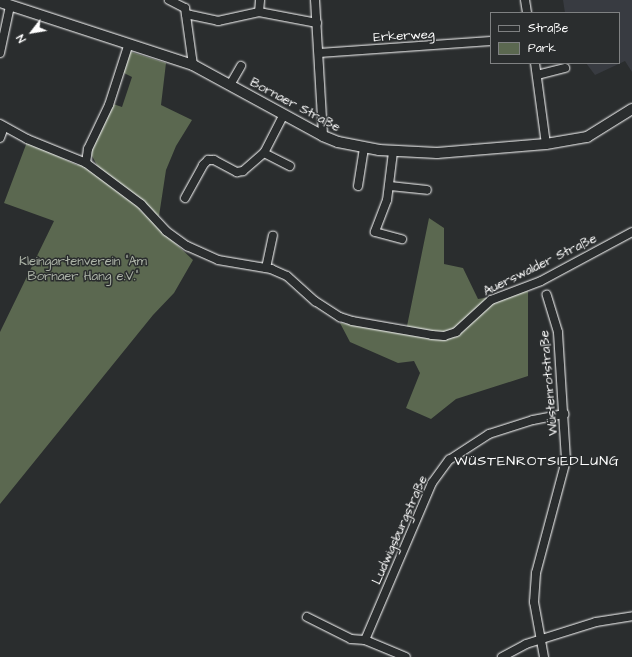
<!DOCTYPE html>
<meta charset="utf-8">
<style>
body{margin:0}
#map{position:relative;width:632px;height:657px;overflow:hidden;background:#2a2d2e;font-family:"Architects Daughter",sans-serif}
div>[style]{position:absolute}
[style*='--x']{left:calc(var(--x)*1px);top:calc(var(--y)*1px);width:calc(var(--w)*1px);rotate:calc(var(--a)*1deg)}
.built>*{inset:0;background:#383b41}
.green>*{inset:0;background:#5b6850}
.roads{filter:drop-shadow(0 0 1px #fff) drop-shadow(0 0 1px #fff)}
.minor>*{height:8px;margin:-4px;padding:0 4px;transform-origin:4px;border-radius:4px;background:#2a2d2e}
.major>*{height:10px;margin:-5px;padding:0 5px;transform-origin:5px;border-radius:5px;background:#2a2d2e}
span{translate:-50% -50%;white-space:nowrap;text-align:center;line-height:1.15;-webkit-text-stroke:3px #2a2d2e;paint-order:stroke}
.street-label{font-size:13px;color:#fff}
.park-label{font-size:13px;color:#adb4a8}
.neighbourhood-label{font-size:14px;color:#fff;letter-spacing:1px}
.legend{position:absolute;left:490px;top:12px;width:130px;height:52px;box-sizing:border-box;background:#2a2d2e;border:1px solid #7f8182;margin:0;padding:5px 7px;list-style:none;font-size:12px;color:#fff}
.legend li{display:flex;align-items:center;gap:8px;height:20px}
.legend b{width:20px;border:1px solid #7f8182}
.north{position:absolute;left:12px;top:12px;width:40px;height:40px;-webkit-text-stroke:3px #2a2d2e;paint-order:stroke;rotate:239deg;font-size:11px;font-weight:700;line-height:16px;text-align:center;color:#fff}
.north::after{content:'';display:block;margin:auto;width:14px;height:18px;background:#fff;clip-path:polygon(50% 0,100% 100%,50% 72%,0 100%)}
</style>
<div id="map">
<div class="built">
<div style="clip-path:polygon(563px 0,632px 0,632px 72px,625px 61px,595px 75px,586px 63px,619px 63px,619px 13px,565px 13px)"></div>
</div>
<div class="green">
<div style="clip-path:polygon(128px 51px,166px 63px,161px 105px,192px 120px,176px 146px,166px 170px,159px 216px,141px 204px,140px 210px,193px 260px,174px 293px,153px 315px,0 504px,0 332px,54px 221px,4px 203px,27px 142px,77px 165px,86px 163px,99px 169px,91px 154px,92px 149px,113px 104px,122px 107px,132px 77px,122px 72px)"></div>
<div style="clip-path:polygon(429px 218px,444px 228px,444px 264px,463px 268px,478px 299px,528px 291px,528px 376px,456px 399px,431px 419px,406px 408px,420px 373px,414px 361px,398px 363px,350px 342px,340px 323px,406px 331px)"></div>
</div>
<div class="roads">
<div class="minor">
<div style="--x:169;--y:0;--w:18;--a:27"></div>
<div style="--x:185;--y:8;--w:58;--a:82"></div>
<div style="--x:315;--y:0;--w:136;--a:86.6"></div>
<div style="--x:525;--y:0;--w:13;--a:81"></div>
<div style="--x:259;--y:12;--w:12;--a:-85"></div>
<div style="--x:186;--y:14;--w:33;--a:12"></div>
<div style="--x:218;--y:21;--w:42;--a:-12.4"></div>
<div style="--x:259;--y:12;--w:59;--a:10.7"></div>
<div style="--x:0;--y:53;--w:48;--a:-78"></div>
<div style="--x:319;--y:53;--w:172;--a:-4"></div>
<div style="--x:535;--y:63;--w:82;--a:82.3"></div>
<div style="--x:537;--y:75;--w:29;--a:-14"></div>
<div style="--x:230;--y:85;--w:22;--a:-60"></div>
<div style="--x:0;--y:124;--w:31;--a:29"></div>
<div style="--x:27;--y:139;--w:64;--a:22.1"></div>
<div style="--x:86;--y:163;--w:69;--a:36.7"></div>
<div style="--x:141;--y:204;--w:37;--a:47"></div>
<div style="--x:166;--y:231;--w:26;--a:36"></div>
<div style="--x:187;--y:246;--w:34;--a:24"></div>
<div style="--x:218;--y:260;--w:54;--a:9.6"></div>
<div style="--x:271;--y:269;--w:17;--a:24"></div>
<div style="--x:287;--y:276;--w:38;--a:42"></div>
<div style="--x:315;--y:301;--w:30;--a:33"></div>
<div style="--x:340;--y:317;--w:13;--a:18"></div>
<div style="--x:352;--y:321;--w:81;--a:9.9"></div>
<div style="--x:432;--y:335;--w:12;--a:5"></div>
<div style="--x:444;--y:336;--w:13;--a:-18"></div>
<div style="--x:456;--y:332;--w:47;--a:-42.4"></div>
<div style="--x:491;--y:300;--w:53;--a:-20.8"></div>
<div style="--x:541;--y:281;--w:103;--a:-28.3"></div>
<div style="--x:0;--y:138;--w:12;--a:-70"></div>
<div style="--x:393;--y:152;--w:48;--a:97.1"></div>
<div style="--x:387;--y:200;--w:34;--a:111"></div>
<div style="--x:375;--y:232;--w:28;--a:15"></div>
<div style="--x:264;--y:153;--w:42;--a:-62.8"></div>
<div style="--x:86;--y:163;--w:14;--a:-82"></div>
<div style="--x:88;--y:149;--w:49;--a:-64.5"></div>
<div style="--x:109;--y:105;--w:62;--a:-72.1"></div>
<div style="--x:358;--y:186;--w:39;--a:-81"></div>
<div style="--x:390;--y:186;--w:37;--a:6"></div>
<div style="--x:185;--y:198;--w:38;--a:-61"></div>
<div style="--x:203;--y:165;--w:7;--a:-45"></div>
<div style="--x:208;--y:160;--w:6;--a:0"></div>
<div style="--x:214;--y:160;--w:26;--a:28"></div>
<div style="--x:237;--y:172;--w:6;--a:-9"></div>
<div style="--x:243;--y:171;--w:28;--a:-41"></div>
<div style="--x:264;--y:153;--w:29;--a:27"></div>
<div style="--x:266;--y:268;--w:33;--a:-78"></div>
<div style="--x:307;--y:617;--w:49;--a:26.6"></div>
<div style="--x:351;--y:639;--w:14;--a:4"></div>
<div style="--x:365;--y:640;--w:44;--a:22.5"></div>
<div style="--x:365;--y:640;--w:171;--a:-66.9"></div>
<div style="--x:432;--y:483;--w:29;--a:-54"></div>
<div style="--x:449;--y:460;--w:48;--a:-33"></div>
<div style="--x:489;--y:434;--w:46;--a:-17.7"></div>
<div style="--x:533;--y:420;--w:32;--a:-11"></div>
<div style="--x:502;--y:657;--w:27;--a:-28"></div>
<div style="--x:526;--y:644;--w:73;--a:-17.4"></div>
<div style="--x:596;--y:622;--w:36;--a:-9"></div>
<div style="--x:544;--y:657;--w:56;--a:-100.3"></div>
<div style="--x:534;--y:602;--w:29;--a:-86"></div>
<div style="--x:536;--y:573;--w:117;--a:-75.1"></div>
<div style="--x:566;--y:460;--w:128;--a:-93.6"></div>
<div style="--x:558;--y:332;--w:39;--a:-107"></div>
</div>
<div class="major">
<div style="--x:0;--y:2;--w:203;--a:18.1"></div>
<div style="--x:193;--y:65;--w:148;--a:28.6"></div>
<div style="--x:323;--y:136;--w:16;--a:22"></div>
<div style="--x:338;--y:142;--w:42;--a:11"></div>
<div style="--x:379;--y:150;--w:58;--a:3"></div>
<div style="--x:437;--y:153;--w:109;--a:-4.7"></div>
<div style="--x:546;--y:144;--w:42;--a:-9.7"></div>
<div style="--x:587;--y:137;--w:53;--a:-31.9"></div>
</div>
</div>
<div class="street-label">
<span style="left:404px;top:36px;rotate:-3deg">Erkerweg</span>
<span style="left:295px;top:105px;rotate:28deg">Bornaer Straße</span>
<span style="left:540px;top:265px;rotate:-26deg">Auerswalder Straße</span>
<span style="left:549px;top:383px;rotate:-95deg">Wüstenrotstraße</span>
<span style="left:400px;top:530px;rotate:-66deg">Ludwigsburgstraße</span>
</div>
<div class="park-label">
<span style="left:83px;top:269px">Kleingartenverein "Am<br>Bornaer Hang e.V."</span>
</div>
<div class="neighbourhood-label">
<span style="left:537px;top:461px">WÜSTENROTSIEDLUNG</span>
</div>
<ul class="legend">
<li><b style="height:5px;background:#2a2d2e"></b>Straße</li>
<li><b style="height:11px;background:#5b6850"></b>Park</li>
</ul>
<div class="north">N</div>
</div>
